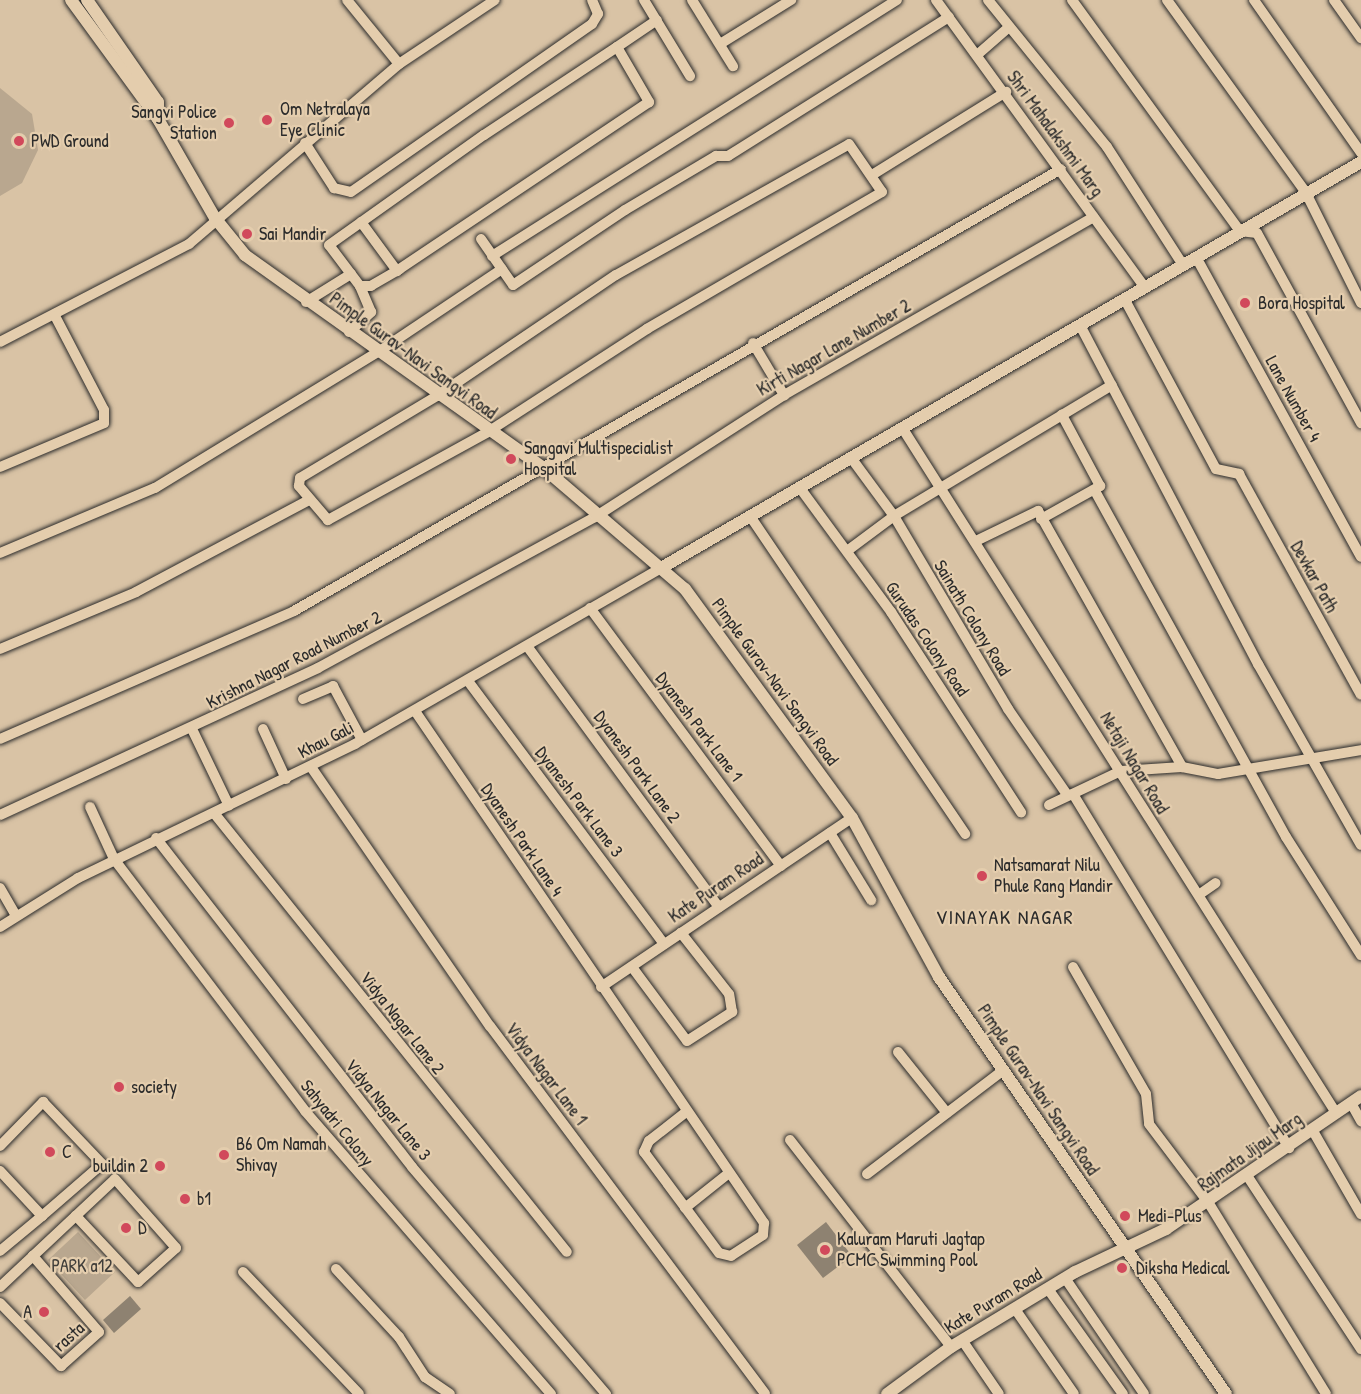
<!DOCTYPE html>
<style>
body{margin:0}
#map{position:relative;width:1361px;height:1394px;overflow:hidden;background:#d9c3a5;font-family:"Patrick Hand",sans-serif}
div>[style]{position:absolute}
[style*='--x']{left:calc(var(--x)*1px);top:calc(var(--y)*1px);width:calc(var(--w)*1px);rotate:calc(var(--a)*1deg)}
.green>*{inset:0;background:#b9a78f}
.water>*{inset:0;background:#8e8271}
.roads{filter:drop-shadow(0 0 2px #2b2b2b) drop-shadow(0 0 2px #2b2b2b)}
.minor>*{height:10px;margin:-5px;padding:0 5px;transform-origin:5px;border-radius:5px;background:#e4cdad}
.tertiary>*{height:12px;margin:-6px;padding:0 6px;transform-origin:6px;border-radius:6px;background:#e4cdad}
.dots>*{width:16px;height:16px;translate:-50% -50%;box-sizing:border-box;border:3px solid #e4cdad;border-radius:50%}
span{translate:-50% -50%;white-space:nowrap;text-align:center;line-height:1.15;-webkit-text-stroke:4.5px #e4cdad;paint-order:stroke}
.poi-label{font-size:18px;color:#2b2b2b}
.left{translate:0 -50%;text-align:left}
.right{translate:-100% -50%;text-align:right}
.street-label{font-size:18px;color:#2b2b2b}
.park-label{font-size:18px;color:#403e3a}
.neighbourhood-label{font-size:20px;color:#2b2b2b;letter-spacing:1.5px}
</style>
<div id="map">
<div class="green">
<div style="clip-path:polygon(0 88px,32px 114px,38px 150px,22px 183px,0 196px)"></div>
<div style="clip-path:polygon(78px 1232px,115px 1272px,85px 1300px,48px 1260px)"></div>
</div>
<div class="water">
<div style="clip-path:polygon(826px 1222px,852px 1256px,823px 1278px,797px 1245px)"></div>
<div style="clip-path:polygon(130px 1296px,141px 1309px,114px 1333px,103px 1320px)"></div>
</div>
<div class="roads">
<div class="minor">
<div style="--x:347;--y:0;--w:82;--a:50.9"></div>
<div style="--x:644;--y:0;--w:89;--a:58.8"></div>
<div style="--x:692;--y:0;--w:78;--a:58.2"></div>
<div style="--x:936;--y:0;--w:356;--a:54"></div>
<div style="--x:988;--y:0;--w:189;--a:51"></div>
<div style="--x:1107;--y:147;--w:140;--a:57.2"></div>
<div style="--x:1072;--y:0;--w:286;--a:54"></div>
<div style="--x:1240;--y:231;--w:17;--a:7"></div>
<div style="--x:1257;--y:233;--w:217;--a:61.3"></div>
<div style="--x:1167;--y:0;--w:238;--a:54.2"></div>
<div style="--x:1306;--y:193;--w:123;--a:63.4"></div>
<div style="--x:1254;--y:0;--w:187;--a:55"></div>
<div style="--x:1334;--y:0;--w:47;--a:54.6"></div>
<div style="--x:720;--y:44;--w:84;--a:-31.8"></div>
<div style="--x:617;--y:47;--w:64;--a:59.8"></div>
<div style="--x:649;--y:102;--w:300;--a:146.2"></div>
<div style="--x:400;--y:269;--w:34;--a:150"></div>
<div style="--x:371;--y:286;--w:11;--a:180"></div>
<div style="--x:360;--y:286;--w:51;--a:-127.1"></div>
<div style="--x:329;--y:245;--w:190;--a:-35.4"></div>
<div style="--x:484;--y:135;--w:159;--a:-33.5"></div>
<div style="--x:617;--y:47;--w:48;--a:-34"></div>
<div style="--x:977;--y:55;--w:41;--a:-41.1"></div>
<div style="--x:305;--y:143;--w:54;--a:57.2"></div>
<div style="--x:334;--y:188;--w:17;--a:13"></div>
<div style="--x:351;--y:192;--w:294;--a:-34.9"></div>
<div style="--x:592;--y:24;--w:12;--a:-59"></div>
<div style="--x:598;--y:14;--w:15;--a:-113"></div>
<div style="--x:849;--y:144;--w:58;--a:55.5"></div>
<div style="--x:882;--y:192;--w:272;--a:149.8"></div>
<div style="--x:647;--y:329;--w:189;--a:147.1"></div>
<div style="--x:488;--y:432;--w:183;--a:151.2"></div>
<div style="--x:328;--y:520;--w:45;--a:-130.5"></div>
<div style="--x:299;--y:486;--w:8;--a:-83"></div>
<div style="--x:300;--y:478;--w:160;--a:-30.9"></div>
<div style="--x:437;--y:396;--w:216;--a:-34.1"></div>
<div style="--x:616;--y:275;--w:267;--a:-29.3"></div>
<div style="--x:872;--y:175;--w:158;--a:-31.8"></div>
<div style="--x:361;--y:222;--w:61;--a:53.7"></div>
<div style="--x:481;--y:239;--w:56;--a:55.2"></div>
<div style="--x:513;--y:285;--w:135;--a:-33.8"></div>
<div style="--x:625;--y:210;--w:106;--a:-30.7"></div>
<div style="--x:716;--y:156;--w:12;--a:0"></div>
<div style="--x:728;--y:156;--w:261;--a:-32.2"></div>
<div style="--x:492;--y:256;--w:479;--a:-32.3"></div>
<div style="--x:1196;--y:257;--w:342;--a:61.2"></div>
<div style="--x:1125;--y:300;--w:192;--a:61.7"></div>
<div style="--x:1216;--y:469;--w:24;--a:12"></div>
<div style="--x:1239;--y:474;--w:252;--a:61.1"></div>
<div style="--x:306;--y:302;--w:53;--a:-31.9"></div>
<div style="--x:1081;--y:327;--w:381;--a:62.3"></div>
<div style="--x:1258;--y:664;--w:208;--a:60.4"></div>
<div style="--x:349;--y:332;--w:30;--a:-42"></div>
<div style="--x:371;--y:312;--w:28;--a:-113"></div>
<div style="--x:0;--y:342;--w:213;--a:-27.4"></div>
<div style="--x:189;--y:244;--w:277;--a:-40.6"></div>
<div style="--x:399;--y:64;--w:115;--a:-33.7"></div>
<div style="--x:753;--y:343;--w:61;--a:59.2"></div>
<div style="--x:903;--y:429;--w:810;--a:57.66"></div>
<div style="--x:852;--y:459;--w:71;--a:53.6"></div>
<div style="--x:894;--y:516;--w:224;--a:59.4"></div>
<div style="--x:1008;--y:709;--w:102;--a:55.4"></div>
<div style="--x:0;--y:467;--w:113;--a:-22.9"></div>
<div style="--x:104;--y:423;--w:13;--a:-90"></div>
<div style="--x:104;--y:410;--w:106;--a:-117.5"></div>
<div style="--x:800;--y:488;--w:154;--a:53.7"></div>
<div style="--x:891;--y:612;--w:239;--a:57"></div>
<div style="--x:1095;--y:491;--w:395;--a:61.1"></div>
<div style="--x:1286;--y:837;--w:140;--a:57.6"></div>
<div style="--x:750;--y:516;--w:384;--a:55.9"></div>
<div style="--x:1041;--y:519;--w:68;--a:-29.2"></div>
<div style="--x:1100;--y:486;--w:81;--a:-118.2"></div>
<div style="--x:978;--y:540;--w:67;--a:-25.8"></div>
<div style="--x:1038;--y:511;--w:294;--a:60.6"></div>
<div style="--x:847;--y:551;--w:59;--a:-36.7"></div>
<div style="--x:894;--y:516;--w:254;--a:-31"></div>
<div style="--x:0;--y:553;--w:168;--a:-22.8"></div>
<div style="--x:155;--y:488;--w:261;--a:-31.4"></div>
<div style="--x:378;--y:352;--w:149;--a:-33.8"></div>
<div style="--x:590;--y:608;--w:321;--a:53.5"></div>
<div style="--x:527;--y:646;--w:324;--a:53.7"></div>
<div style="--x:0;--y:649;--w:147;--a:-22.7"></div>
<div style="--x:136;--y:592;--w:196;--a:-28"></div>
<div style="--x:468;--y:681;--w:328;--a:53.3"></div>
<div style="--x:303;--y:699;--w:33;--a:-23"></div>
<div style="--x:333;--y:686;--w:61;--a:61.8"></div>
<div style="--x:415;--y:711;--w:620;--a:55.72"></div>
<div style="--x:764;--y:1223;--w:12;--a:95"></div>
<div style="--x:763;--y:1235;--w:38;--a:147"></div>
<div style="--x:731;--y:1256;--w:12;--a:-166"></div>
<div style="--x:719;--y:1253;--w:126;--a:-126.6"></div>
<div style="--x:644;--y:1152;--w:12;--a:-66"></div>
<div style="--x:649;--y:1141;--w:47;--a:-38.1"></div>
<div style="--x:192;--y:729;--w:85;--a:64.3"></div>
<div style="--x:263;--y:729;--w:55;--a:65.3"></div>
<div style="--x:0;--y:739;--w:321;--a:-23.5"></div>
<div style="--x:294;--y:611;--w:885;--a:-29.95"></div>
<div style="--x:311;--y:767;--w:315;--a:55.4"></div>
<div style="--x:490;--y:1026;--w:459;--a:53.2"></div>
<div style="--x:1073;--y:794;--w:415;--a:58.6"></div>
<div style="--x:1049;--y:805;--w:80;--a:-25.3"></div>
<div style="--x:1121;--y:771;--w:61;--a:-3.8"></div>
<div style="--x:1182;--y:767;--w:37;--a:11"></div>
<div style="--x:1218;--y:774;--w:145;--a:-9.5"></div>
<div style="--x:90;--y:807;--w:57;--a:65.2"></div>
<div style="--x:114;--y:859;--w:316;--a:52.8"></div>
<div style="--x:305;--y:1111;--w:375;--a:49"></div>
<div style="--x:214;--y:813;--w:563;--a:51.2"></div>
<div style="--x:0;--y:815;--w:350;--a:-24.8"></div>
<div style="--x:318;--y:668;--w:315;--a:-28.6"></div>
<div style="--x:595;--y:517;--w:225;--a:-32.8"></div>
<div style="--x:784;--y:395;--w:357;--a:-29.9"></div>
<div style="--x:830;--y:833;--w:79;--a:58.5"></div>
<div style="--x:156;--y:838;--w:417;--a:52.1"></div>
<div style="--x:412;--y:1167;--w:299;--a:49.5"></div>
<div style="--x:0;--y:888;--w:32;--a:60"></div>
<div style="--x:1200;--y:894;--w:19;--a:-35"></div>
<div style="--x:0;--y:927;--w:92;--a:-32.1"></div>
<div style="--x:78;--y:878;--w:308;--a:-25.8"></div>
<div style="--x:355;--y:744;--w:353;--a:-29.9"></div>
<div style="--x:632;--y:967;--w:92;--a:53.4"></div>
<div style="--x:687;--y:1041;--w:54;--a:-32.8"></div>
<div style="--x:732;--y:1012;--w:18;--a:-99"></div>
<div style="--x:729;--y:994;--w:78;--a:-128.2"></div>
<div style="--x:1073;--y:967;--w:146;--a:60.1"></div>
<div style="--x:1146;--y:1094;--w:30;--a:84"></div>
<div style="--x:1149;--y:1124;--w:98;--a:52.9"></div>
<div style="--x:1208;--y:1202;--w:225;--a:58.4"></div>
<div style="--x:601;--y:987;--w:303;--a:-34"></div>
<div style="--x:898;--y:1052;--w:78;--a:51.2"></div>
<div style="--x:1351;--y:1103;--w:21;--a:61"></div>
<div style="--x:1313;--y:1131;--w:96;--a:60"></div>
<div style="--x:790;--y:1140;--w:262;--a:52.1"></div>
<div style="--x:0;--y:1146;--w:62;--a:-45.7"></div>
<div style="--x:43;--y:1102;--w:86;--a:46.4"></div>
<div style="--x:102;--y:1164;--w:79;--a:139.1"></div>
<div style="--x:42;--y:1216;--w:62;--a:-133"></div>
<div style="--x:867;--y:1174;--w:170;--a:-37.3"></div>
<div style="--x:1248;--y:1177;--w:206;--a:56.7"></div>
<div style="--x:685;--y:1208;--w:56;--a:-38.5"></div>
<div style="--x:0;--y:1251;--w:55;--a:-39.8"></div>
<div style="--x:336;--y:1269;--w:93;--a:47.2"></div>
<div style="--x:399;--y:1337;--w:48;--a:57"></div>
<div style="--x:425;--y:1377;--w:30;--a:34"></div>
<div style="--x:243;--y:1272;--w:168;--a:46.4"></div>
<div style="--x:1065;--y:1278;--w:140;--a:55.7"></div>
<div style="--x:0;--y:1287;--w:45;--a:-43.2"></div>
<div style="--x:1048;--y:1289;--w:129;--a:54.5"></div>
<div style="--x:0;--y:1303;--w:88;--a:45.9"></div>
<div style="--x:61;--y:1366;--w:51;--a:-41.8"></div>
<div style="--x:99;--y:1332;--w:101;--a:-131"></div>
<div style="--x:33;--y:1256;--w:112;--a:-43.2"></div>
<div style="--x:115;--y:1179;--w:92;--a:48.5"></div>
<div style="--x:176;--y:1248;--w:51;--a:138.2"></div>
<div style="--x:138;--y:1282;--w:91;--a:-133.2"></div>
<div style="--x:1015;--y:1309;--w:103;--a:55.2"></div>
<div style="--x:962;--y:1340;--w:65;--a:55.6"></div>
</div>
<div class="tertiary">
<div style="--x:71;--y:0;--w:147;--a:53.8"></div>
<div style="--x:158;--y:119;--w:114;--a:60.1"></div>
<div style="--x:215;--y:218;--w:48;--a:51"></div>
<div style="--x:245;--y:255;--w:370;--a:35.5"></div>
<div style="--x:546;--y:470;--w:183;--a:40.6"></div>
<div style="--x:685;--y:589;--w:283;--a:53.9"></div>
<div style="--x:852;--y:818;--w:181;--a:61.3"></div>
<div style="--x:939;--y:977;--w:506;--a:55.46"></div>
<div style="--x:87;--y:0;--w:124;--a:55.2"></div>
<div style="--x:158;--y:102;--w:17;--a:90"></div>
<div style="--x:661;--y:568;--w:809;--a:-30.11"></div>
<div style="--x:887;--y:1394;--w:79;--a:-36.3"></div>
<div style="--x:951;--y:1347;--w:145;--a:-31.2"></div>
<div style="--x:1075;--y:1272;--w:101;--a:-25.3"></div>
<div style="--x:1166;--y:1229;--w:236;--a:-34.3"></div>
</div>
</div>
<div class="dots">
<div style="left:267px;top:120px;background:#d1495b"></div>
<div style="left:229px;top:123px;background:#d1495b"></div>
<div style="left:19px;top:141px;background:#d1495b"></div>
<div style="left:247px;top:234px;background:#d1495b"></div>
<div style="left:1245px;top:303px;background:#d1495b"></div>
<div style="left:511px;top:459px;background:#d1495b"></div>
<div style="left:982px;top:876px;background:#d1495b"></div>
<div style="left:119px;top:1087px;background:#d1495b"></div>
<div style="left:50px;top:1152px;background:#d1495b"></div>
<div style="left:224px;top:1155px;background:#d1495b"></div>
<div style="left:160px;top:1166px;background:#d1495b"></div>
<div style="left:185px;top:1199px;background:#d1495b"></div>
<div style="left:1125px;top:1216px;background:#d1495b"></div>
<div style="left:126px;top:1228px;background:#d1495b"></div>
<div style="left:825px;top:1250px;background:#d1495b"></div>
<div style="left:1122px;top:1268px;background:#d1495b"></div>
<div style="left:44px;top:1312px;background:#d1495b"></div>
</div>
<div class="poi-label">
<span class="left" style="left:280px;top:120px">Om Netralaya<br>Eye Clinic</span>
<span class="right" style="left:217px;top:123px">Sangvi Police<br>Station</span>
<span class="left" style="left:31px;top:141px">PWD Ground</span>
<span class="left" style="left:259px;top:234px">Sai Mandir</span>
<span class="left" style="left:1258px;top:303px">Bora Hospital</span>
<span class="left" style="left:524px;top:459px">Sangavi Multispecialist<br>Hospital</span>
<span class="left" style="left:994px;top:876px">Natsamarat Nilu<br>Phule Rang Mandir</span>
<span class="left" style="left:131px;top:1087px">society</span>
<span class="left" style="left:236px;top:1155px">B6 Om Namah<br>Shivay</span>
<span class="left" style="left:62px;top:1152px">C</span>
<span class="right" style="left:148px;top:1166px">buildin 2</span>
<span class="left" style="left:197px;top:1199px">b1</span>
<span class="left" style="left:1138px;top:1216px">Medi-Plus</span>
<span class="left" style="left:138px;top:1228px">D</span>
<span class="left" style="left:837px;top:1250px">Kaluram Maruti Jagtap<br>PCMC Swimming Pool</span>
<span class="left" style="left:1136px;top:1268px">Diksha Medical</span>
<span class="right" style="left:32px;top:1312px">A</span>
</div>
<div class="street-label">
<span style="left:1055px;top:134px;rotate:54deg">Shri Mahalakshmi Marg</span>
<span style="left:834px;top:348px;rotate:-30deg">Kirti Nagar Lane Number 2</span>
<span style="left:413px;top:356px;rotate:36deg">Pimple Gurav-Navi Sangvi Road</span>
<span style="left:1293px;top:399px;rotate:61deg">Lane Number 4</span>
<span style="left:1314px;top:577px;rotate:61deg">Devkar Path</span>
<span style="left:972px;top:618px;rotate:59deg">Sainath Colony Road</span>
<span style="left:927px;top:639px;rotate:56deg">Gurudas Colony Road</span>
<span style="left:294px;top:660px;rotate:-27deg">Krishna Nagar Road Number 2</span>
<span style="left:775px;top:682px;rotate:54deg">Pimple Gurav-Navi Sangvi Road</span>
<span style="left:699px;top:727px;rotate:53deg">Dyanesh Park Lane 1</span>
<span style="left:326px;top:740px;rotate:-27deg">Khau Gali</span>
<span style="left:1134px;top:763px;rotate:59deg">Netaji Nagar Road</span>
<span style="left:637px;top:767px;rotate:54deg">Dyanesh Park Lane 2</span>
<span style="left:579px;top:802px;rotate:53deg">Dyanesh Park Lane 3</span>
<span style="left:522px;top:840px;rotate:56deg">Dyanesh Park Lane 4</span>
<span style="left:716px;top:888px;rotate:-34deg">Kate Puram Road</span>
<span style="left:402px;top:1023px;rotate:52deg">Vidya Nagar Lane 2</span>
<span style="left:546px;top:1074px;rotate:53deg">Vidya Nagar Lane 1</span>
<span style="left:1038px;top:1090px;rotate:56deg">Pimple Gurav-Navi Sangvi Road</span>
<span style="left:388px;top:1110px;rotate:51deg">Vidya Nagar Lane 3</span>
<span style="left:337px;top:1123px;rotate:51deg">Sahyadri Colony</span>
<span style="left:1250px;top:1152px;rotate:-35deg">Rajmata Jijau Marg</span>
<span style="left:993px;top:1301px;rotate:-31deg">Kate Puram Road</span>
<span style="left:69px;top:1337px;rotate:-42deg">rasta</span>
</div>
<div class="park-label">
<span style="left:82px;top:1266px">PARK a12</span>
</div>
<div class="neighbourhood-label">
<span style="left:1005px;top:916px">VINAYAK NAGAR</span>
</div>
</div>
